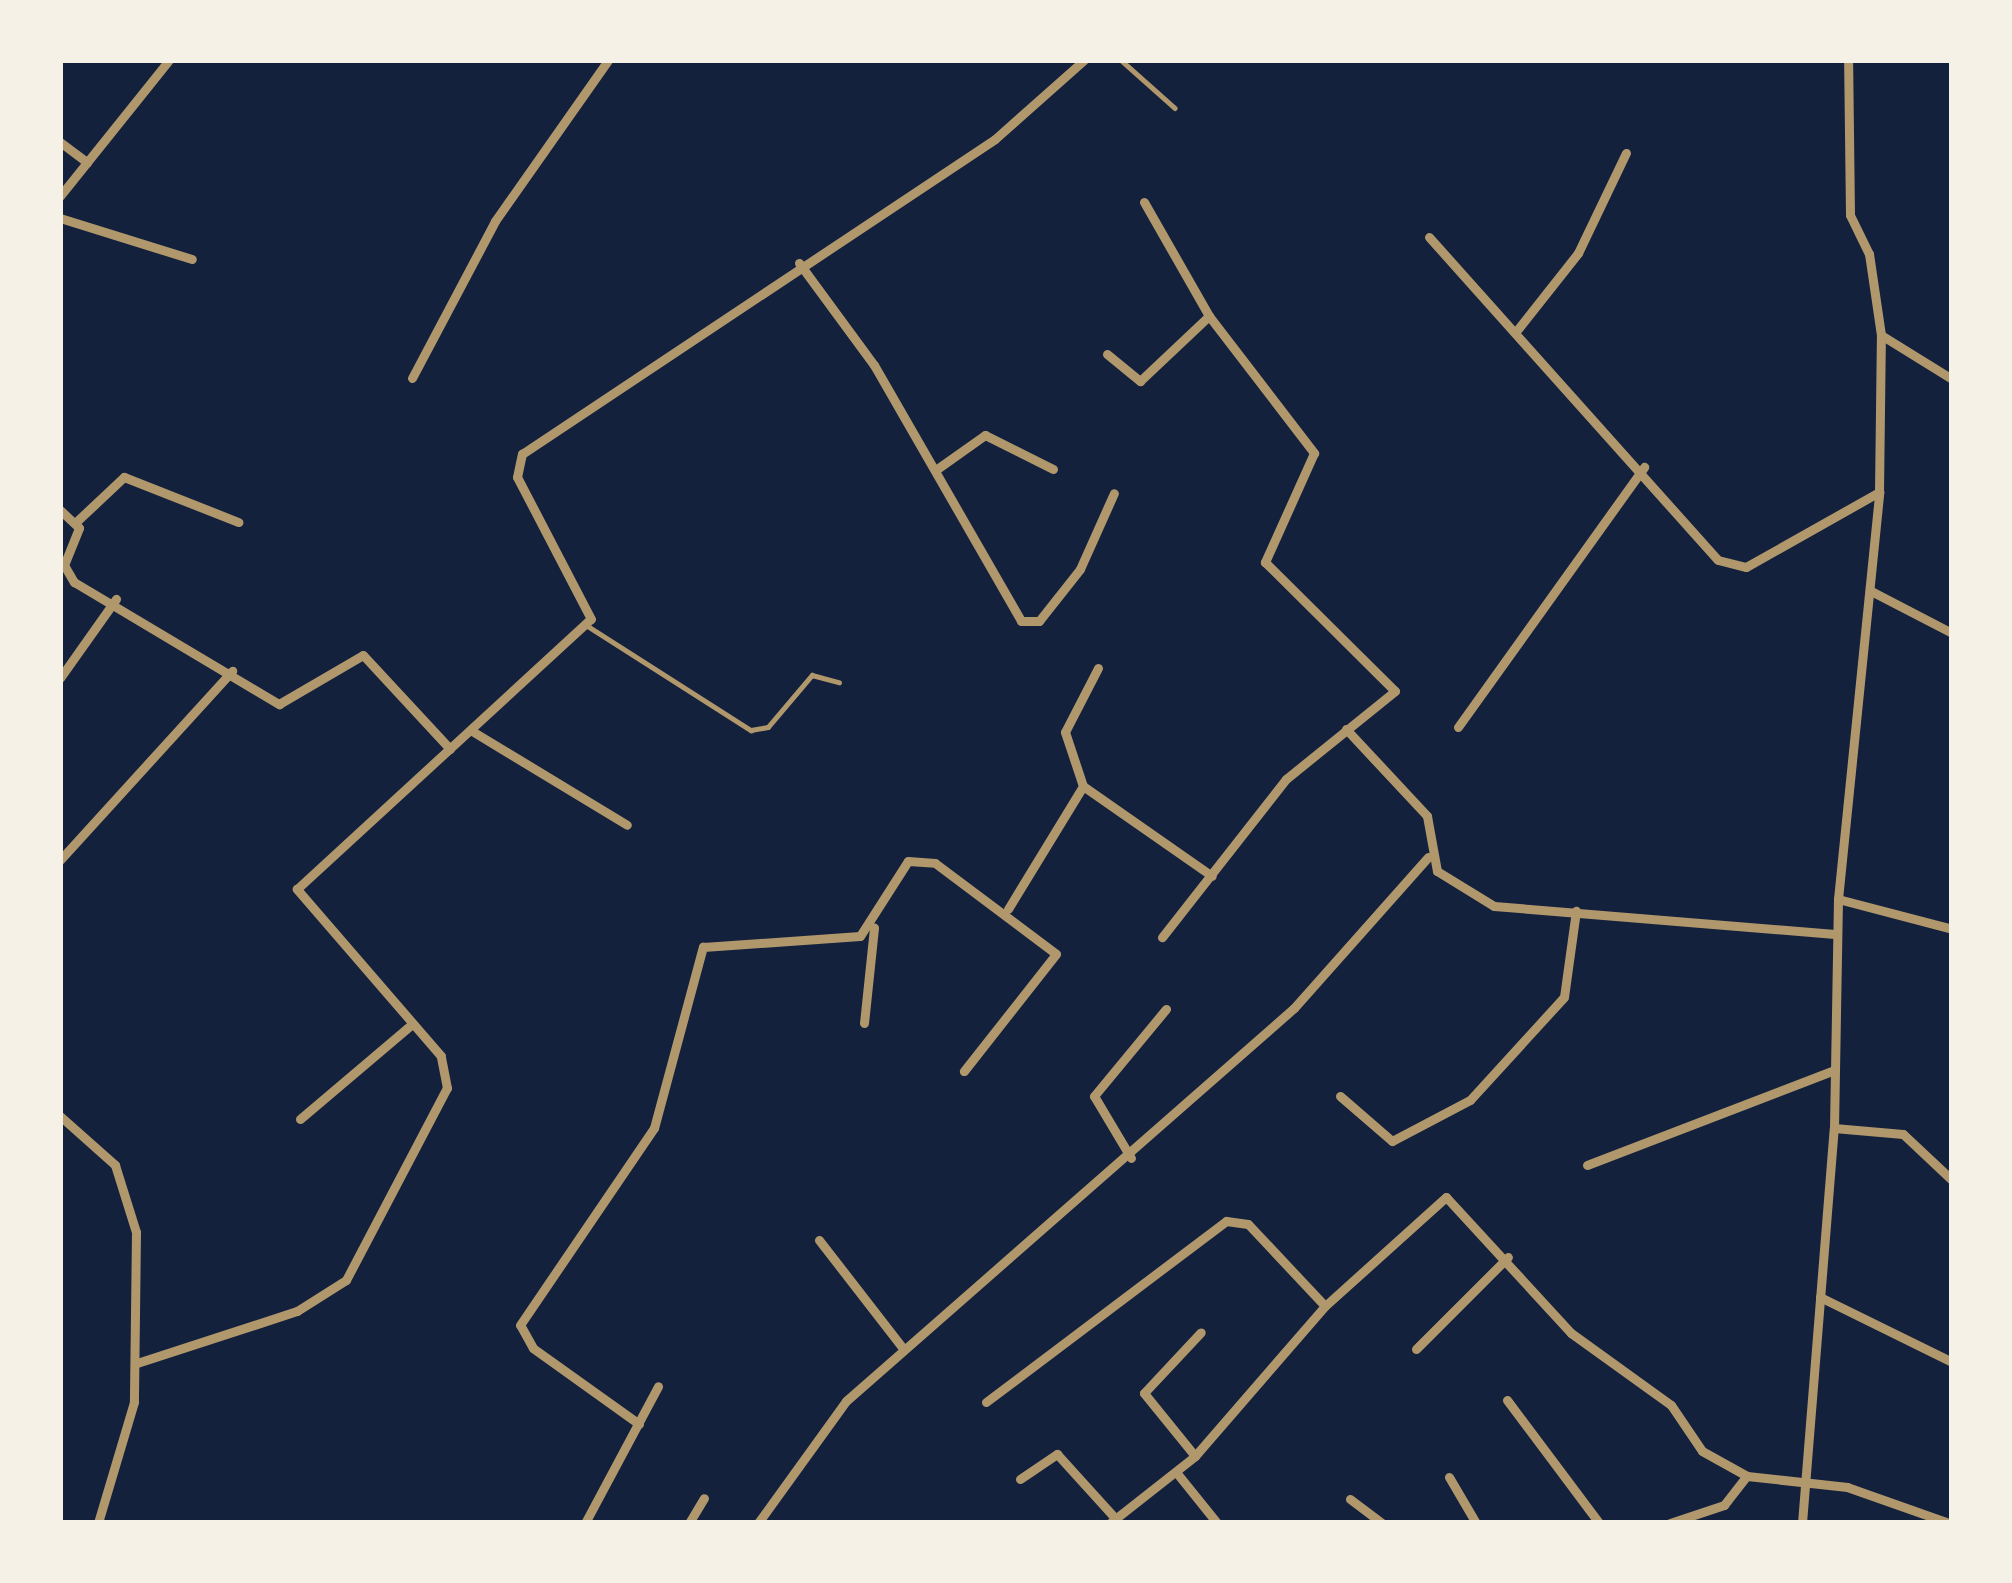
<!DOCTYPE html>
<style>
body{margin:0}
#map{position:relative;width:2012px;height:1583px;overflow:hidden;background:#14213d;font-family:Inter,sans-serif}
div>[style]{position:absolute}
[style*='--x']{left:calc(var(--x)*1px);top:calc(var(--y)*1px);width:calc(var(--w)*1px);rotate:calc(var(--a)*1deg)}
.service>*{height:4.5px;margin:-2.25px;padding:0 2.25px;transform-origin:2.25px;border-radius:2.25px;background:#b1986c}
.minor>*{height:9px;margin:-4.5px;padding:0 4.5px;transform-origin:4.5px;border-radius:4.5px;background:#b1986c}
span{translate:-50% -50%;white-space:nowrap;text-align:center;line-height:1.15;-webkit-text-stroke:12px #f6f1e7;paint-order:stroke}
.frame{position:absolute;inset:0;border:63px solid #f6f1e7;pointer-events:none}
</style>
<div id="map">
<div class="service">
<div style="--x:1121;--y:60;--w:72;--a:41.6"></div>
<div style="--x:586;--y:625;--w:196;--a:32.5"></div>
<div style="--x:751;--y:730;--w:17;--a:-10"></div>
<div style="--x:768;--y:727;--w:68;--a:-49.8"></div>
<div style="--x:812;--y:675;--w:28;--a:15"></div>
</div>
<div class="minor">
<div style="--x:60;--y:142;--w:34;--a:37"></div>
<div style="--x:60;--y:196;--w:174;--a:-51.3"></div>
<div style="--x:1144;--y:202;--w:131;--a:60.3"></div>
<div style="--x:1209;--y:316;--w:173;--a:52.5"></div>
<div style="--x:1314;--y:453;--w:120;--a:114.2"></div>
<div style="--x:1265;--y:562;--w:183;--a:44.8"></div>
<div style="--x:1395;--y:691;--w:140;--a:141.1"></div>
<div style="--x:1286;--y:779;--w:201;--a:128.1"></div>
<div style="--x:60;--y:218;--w:138;--a:17.3"></div>
<div style="--x:1429;--y:237;--w:433;--a:48.2"></div>
<div style="--x:1718;--y:560;--w:29;--a:14"></div>
<div style="--x:1746;--y:567;--w:153;--a:-29.4"></div>
<div style="--x:799;--y:263;--w:127;--a:53.7"></div>
<div style="--x:874;--y:365;--w:295;--a:60.1"></div>
<div style="--x:1021;--y:621;--w:18;--a:0"></div>
<div style="--x:1039;--y:621;--w:66;--a:-51.7"></div>
<div style="--x:1080;--y:569;--w:83;--a:-65.9"></div>
<div style="--x:1518;--y:329;--w:97;--a:-51.7"></div>
<div style="--x:1578;--y:253;--w:111;--a:-64.4"></div>
<div style="--x:1881;--y:335;--w:84;--a:31.8"></div>
<div style="--x:1107;--y:354;--w:43;--a:39.3"></div>
<div style="--x:1140;--y:381;--w:95;--a:-43.3"></div>
<div style="--x:412;--y:378;--w:178;--a:-62.1"></div>
<div style="--x:495;--y:221;--w:197;--a:-54.9"></div>
<div style="--x:937;--y:469;--w:59;--a:-35.3"></div>
<div style="--x:985;--y:435;--w:76;--a:26.6"></div>
<div style="--x:60;--y:510;--w:26;--a:43"></div>
<div style="--x:79;--y:528;--w:40;--a:112"></div>
<div style="--x:64;--y:565;--w:20;--a:60"></div>
<div style="--x:74;--y:582;--w:239;--a:30.8"></div>
<div style="--x:279;--y:704;--w:97;--a:-30.3"></div>
<div style="--x:363;--y:655;--w:128;--a:47.2"></div>
<div style="--x:76;--y:522;--w:66;--a:-43.2"></div>
<div style="--x:124;--y:477;--w:123;--a:21.5"></div>
<div style="--x:1871;--y:591;--w:91;--a:27.4"></div>
<div style="--x:1098;--y:668;--w:72;--a:117.3"></div>
<div style="--x:1065;--y:732;--w:57;--a:71.6"></div>
<div style="--x:1083;--y:786;--w:157;--a:34.9"></div>
<div style="--x:60;--y:678;--w:97;--a:-54.7"></div>
<div style="--x:1458;--y:727;--w:320;--a:-54.4"></div>
<div style="--x:1346;--y:729;--w:119;--a:47"></div>
<div style="--x:1427;--y:816;--w:56;--a:79.7"></div>
<div style="--x:1437;--y:871;--w:67;--a:31.6"></div>
<div style="--x:1494;--y:906;--w:342;--a:4.7"></div>
<div style="--x:472;--y:731;--w:181;--a:31.2"></div>
<div style="--x:60;--y:860;--w:256;--a:-47.7"></div>
<div style="--x:1838;--y:899;--w:118;--a:14.7"></div>
<div style="--x:1008;--y:909;--w:144;--a:-58.6"></div>
<div style="--x:864;--y:1023;--w:96;--a:-84"></div>
<div style="--x:1340;--y:1096;--w:69;--a:40.9"></div>
<div style="--x:1392;--y:1141;--w:88;--a:-27.7"></div>
<div style="--x:1470;--y:1100;--w:139;--a:-47.6"></div>
<div style="--x:1564;--y:997;--w:87;--a:-82.1"></div>
<div style="--x:60;--y:1116;--w:74;--a:41.7"></div>
<div style="--x:115;--y:1165;--w:70;--a:72.6"></div>
<div style="--x:136;--y:1232;--w:170;--a:90.7"></div>
<div style="--x:134;--y:1402;--w:126;--a:106.6"></div>
<div style="--x:300;--y:1119;--w:145;--a:-40.3"></div>
<div style="--x:1834;--y:1128;--w:69;--a:5"></div>
<div style="--x:1903;--y:1134;--w:67;--a:43.2"></div>
<div style="--x:1131;--y:1158;--w:72;--a:-120.8"></div>
<div style="--x:1094;--y:1096;--w:113;--a:-50.4"></div>
<div style="--x:1587;--y:1165;--w:265;--a:-21"></div>
<div style="--x:819;--y:1240;--w:135;--a:52.2"></div>
<div style="--x:1820;--y:1297;--w:147;--a:26.2"></div>
<div style="--x:1416;--y:1349;--w:130;--a:-45"></div>
<div style="--x:137;--y:1363;--w:168;--a:-18"></div>
<div style="--x:297;--y:1311;--w:58;--a:-32.3"></div>
<div style="--x:346;--y:1280;--w:217;--a:-62.3"></div>
<div style="--x:447;--y:1088;--w:33;--a:-101"></div>
<div style="--x:441;--y:1056;--w:221;--a:-130.8"></div>
<div style="--x:297;--y:889;--w:399;--a:-42.6"></div>
<div style="--x:591;--y:619;--w:160;--a:-117.5"></div>
<div style="--x:517;--y:477;--w:24;--a:-78"></div>
<div style="--x:522;--y:454;--w:568;--a:-33.66"></div>
<div style="--x:995;--y:139;--w:119;--a:-41.6"></div>
<div style="--x:1507;--y:1400;--w:154;--a:53.2"></div>
<div style="--x:986;--y:1402;--w:301;--a:-37"></div>
<div style="--x:1226;--y:1221;--w:22;--a:8"></div>
<div style="--x:1248;--y:1224;--w:112;--a:46.8"></div>
<div style="--x:639;--y:1424;--w:130;--a:-144.4"></div>
<div style="--x:533;--y:1348;--w:26;--a:-119"></div>
<div style="--x:520;--y:1325;--w:238;--a:-55.8"></div>
<div style="--x:654;--y:1128;--w:188;--a:-74.9"></div>
<div style="--x:703;--y:947;--w:157;--a:-4"></div>
<div style="--x:860;--y:936;--w:89;--a:-57.4"></div>
<div style="--x:908;--y:861;--w:27;--a:4"></div>
<div style="--x:935;--y:863;--w:151;--a:36.9"></div>
<div style="--x:1056;--y:954;--w:149;--a:128.2"></div>
<div style="--x:1195;--y:1456;--w:81;--a:-129"></div>
<div style="--x:1144;--y:1393;--w:83;--a:-46.9"></div>
<div style="--x:1176;--y:1472;--w:65;--a:51.2"></div>
<div style="--x:1449;--y:1477;--w:53;--a:59.6"></div>
<div style="--x:1020;--y:1479;--w:45;--a:-34"></div>
<div style="--x:1057;--y:1454;--w:88;--a:47.8"></div>
<div style="--x:1350;--y:1499;--w:40;--a:37"></div>
<div style="--x:585;--y:1523;--w:155;--a:-61.9"></div>
<div style="--x:689;--y:1523;--w:29;--a:-59"></div>
<div style="--x:758;--y:1523;--w:150;--a:-54.2"></div>
<div style="--x:846;--y:1401;--w:596;--a:-41.26"></div>
<div style="--x:1294;--y:1008;--w:202;--a:-48.4"></div>
<div style="--x:1110;--y:1523;--w:108;--a:-38.2"></div>
<div style="--x:1195;--y:1456;--w:198;--a:-49.1"></div>
<div style="--x:1325;--y:1306;--w:163;--a:-42"></div>
<div style="--x:1446;--y:1197;--w:185;--a:47.4"></div>
<div style="--x:1571;--y:1333;--w:123;--a:35.8"></div>
<div style="--x:1671;--y:1405;--w:55;--a:56"></div>
<div style="--x:1702;--y:1451;--w:51;--a:29.1"></div>
<div style="--x:1747;--y:1476;--w:101;--a:6.3"></div>
<div style="--x:1847;--y:1487;--w:108;--a:19.4"></div>
<div style="--x:1670;--y:1523;--w:57;--a:-18.4"></div>
<div style="--x:1724;--y:1505;--w:37;--a:-52"></div>
<div style="--x:1802;--y:1523;--w:396;--a:-85.4"></div>
<div style="--x:1834;--y:1128;--w:229;--a:-89"></div>
<div style="--x:1838;--y:899;--w:409;--a:-84.2"></div>
<div style="--x:1879;--y:492;--w:157;--a:-89.3"></div>
<div style="--x:1881;--y:335;--w:82;--a:-98.4"></div>
<div style="--x:1869;--y:254;--w:43;--a:-116"></div>
<div style="--x:1850;--y:215;--w:155;--a:-90.7"></div>
</div>
<div class="frame"></div>
</div>
